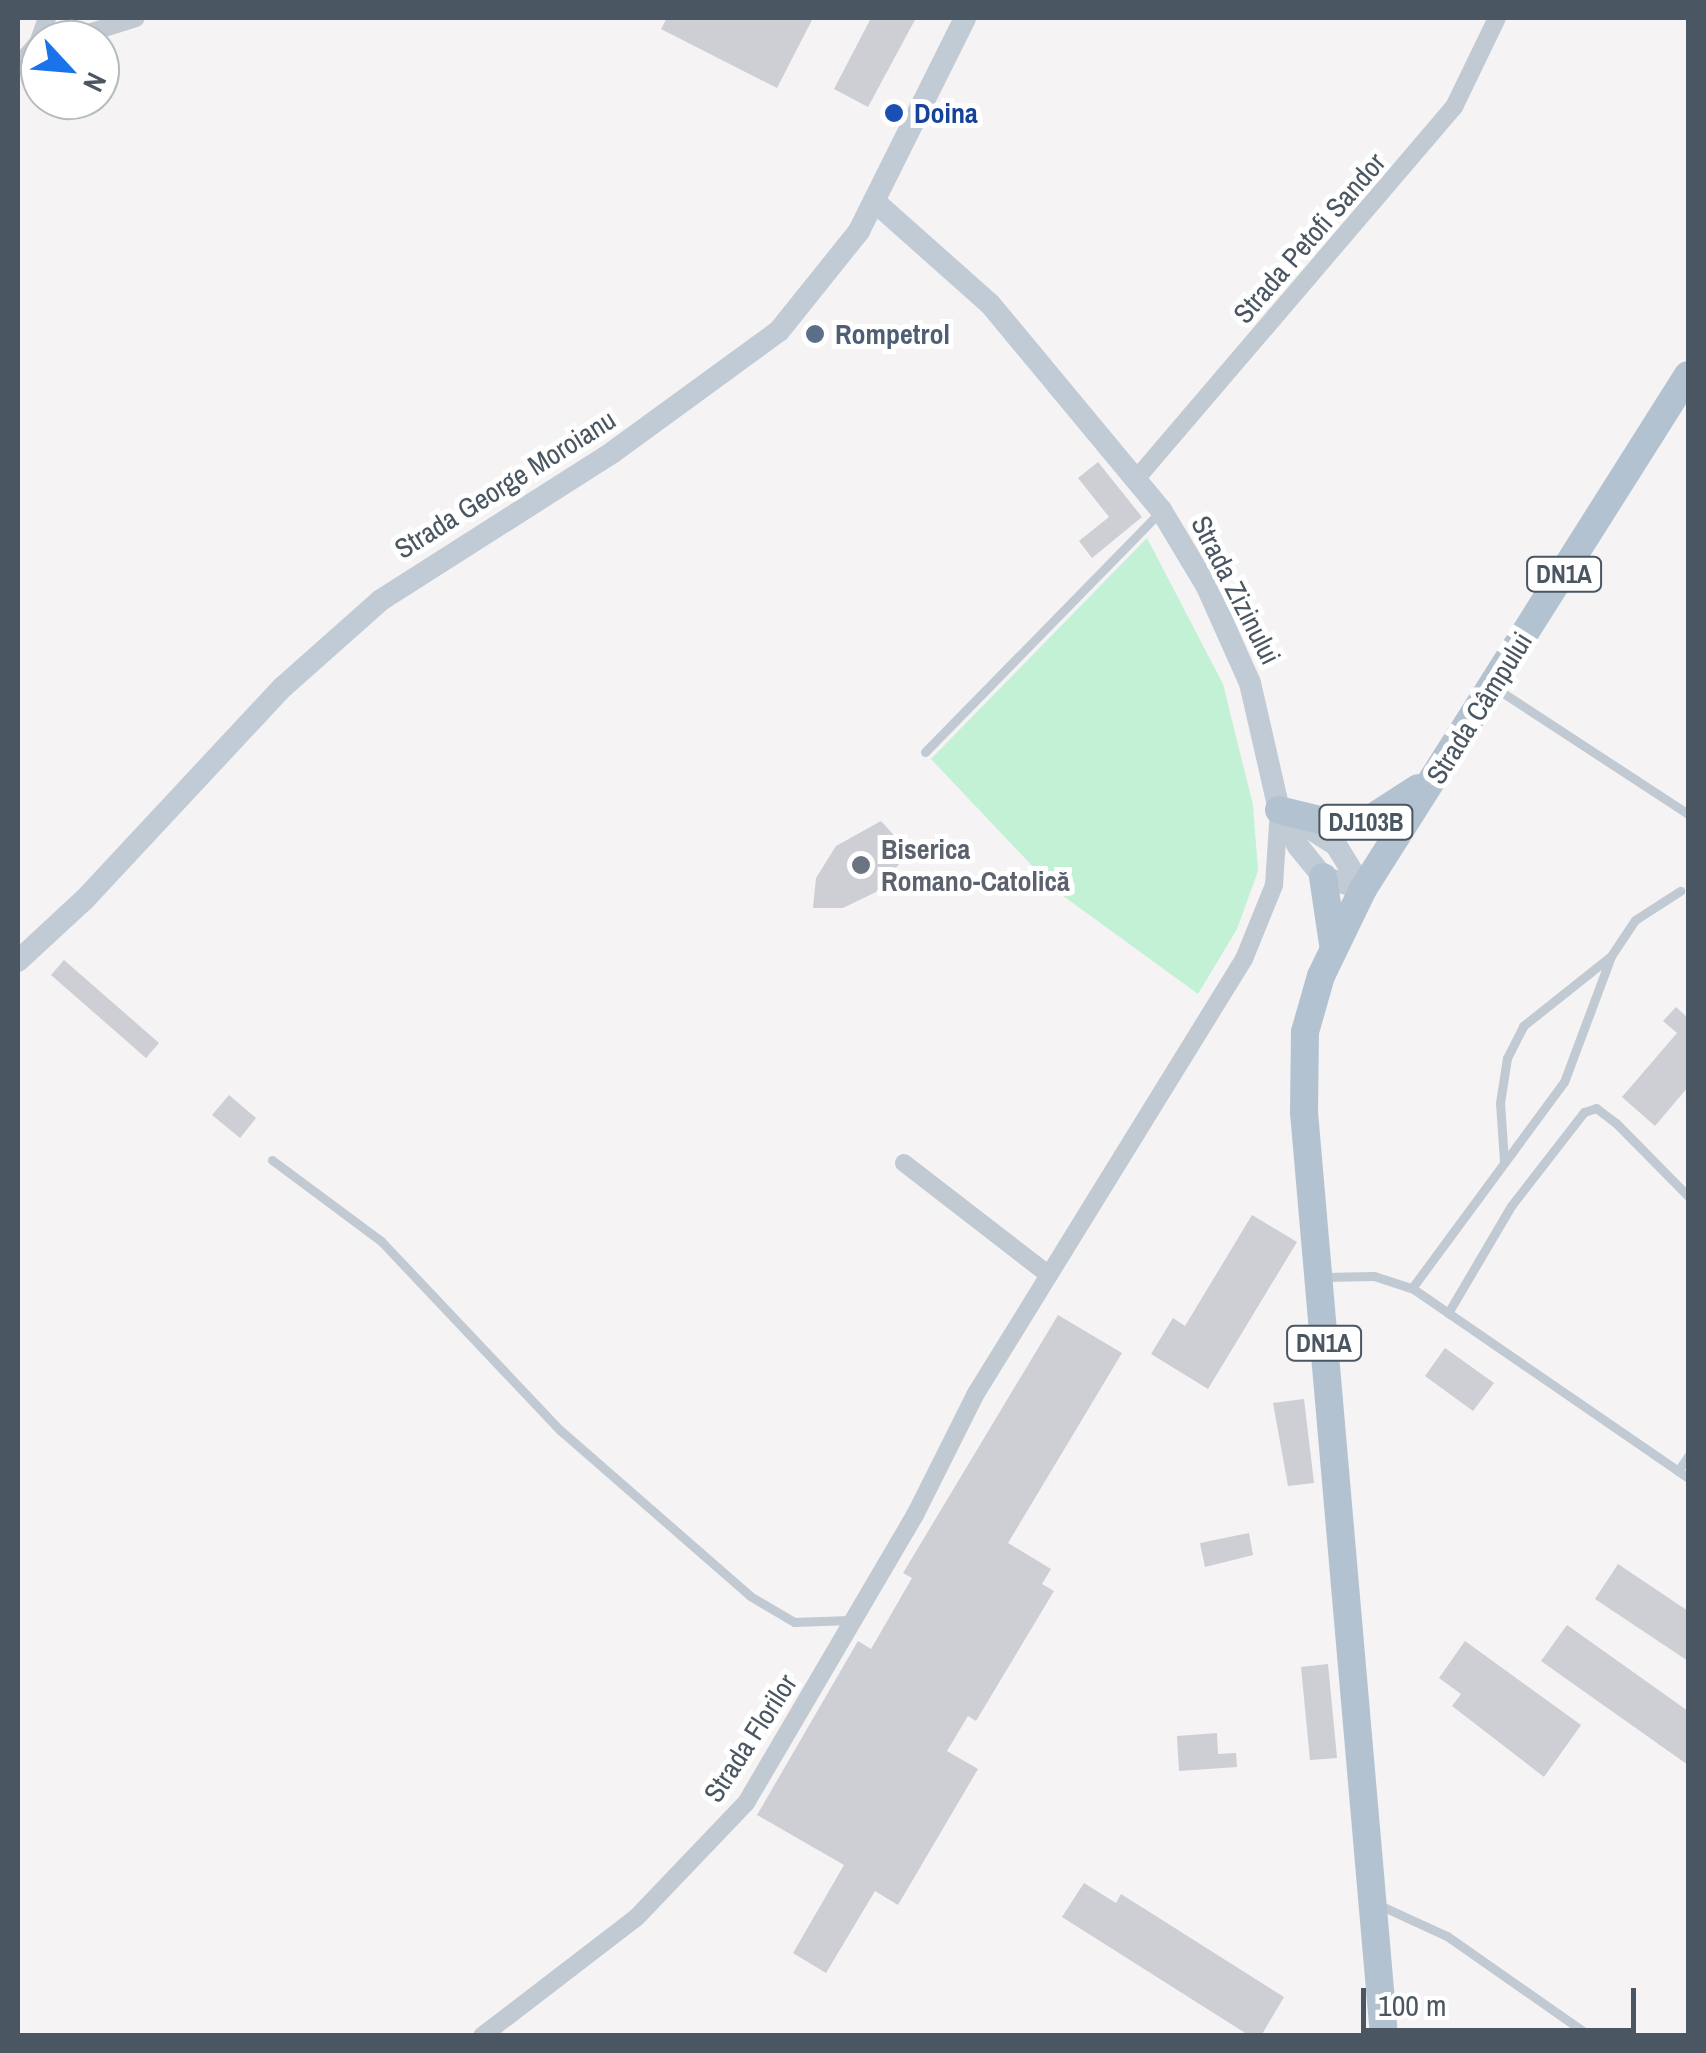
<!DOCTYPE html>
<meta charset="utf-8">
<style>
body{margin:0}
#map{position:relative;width:1706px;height:2053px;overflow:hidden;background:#f5f3f3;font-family:"Archivo Narrow",sans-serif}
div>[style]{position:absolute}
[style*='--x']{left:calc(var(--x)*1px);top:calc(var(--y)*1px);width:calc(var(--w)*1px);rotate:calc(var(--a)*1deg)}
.green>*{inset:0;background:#c3f1d5}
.building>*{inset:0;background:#cdcfd5}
.service>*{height:9px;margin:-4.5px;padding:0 4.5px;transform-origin:4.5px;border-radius:4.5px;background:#c1cad2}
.minor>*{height:18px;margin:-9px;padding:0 9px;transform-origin:9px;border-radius:9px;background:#c1cad2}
.secondary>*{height:22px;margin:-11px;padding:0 11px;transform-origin:11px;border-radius:11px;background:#c1cbd6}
.primary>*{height:28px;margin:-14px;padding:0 14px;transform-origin:14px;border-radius:14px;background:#b3c2d1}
.dots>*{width:28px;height:28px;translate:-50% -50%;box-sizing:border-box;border:5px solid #fff;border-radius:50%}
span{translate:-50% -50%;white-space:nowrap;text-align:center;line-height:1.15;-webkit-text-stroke:10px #fff;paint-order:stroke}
.shield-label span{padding:2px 8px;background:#fff;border:2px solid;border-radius:8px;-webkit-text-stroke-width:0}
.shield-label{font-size:25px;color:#4a5661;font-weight:700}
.transit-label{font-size:28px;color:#164399;font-weight:700}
.left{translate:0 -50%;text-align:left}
.street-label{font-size:28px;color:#4a5661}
.service-label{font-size:28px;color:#4e5e75;font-weight:700}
.worship-label{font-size:28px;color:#5b616d;font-weight:700}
.frame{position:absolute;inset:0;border:20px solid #4a5661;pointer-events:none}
.north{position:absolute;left:20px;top:20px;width:100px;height:100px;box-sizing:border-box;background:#fff;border:2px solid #b7bbc0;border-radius:50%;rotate:116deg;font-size:28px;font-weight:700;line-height:40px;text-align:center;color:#4a5661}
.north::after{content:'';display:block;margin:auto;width:35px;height:45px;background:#1a73e8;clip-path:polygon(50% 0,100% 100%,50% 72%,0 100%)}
.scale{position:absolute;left:1361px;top:1988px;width:275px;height:45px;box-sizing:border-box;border:5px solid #4a5661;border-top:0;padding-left:12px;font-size:30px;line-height:35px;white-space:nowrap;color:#4a5661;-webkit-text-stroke:8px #fff;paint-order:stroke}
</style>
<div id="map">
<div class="green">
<div style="clip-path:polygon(1147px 538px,1223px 684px,1253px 805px,1258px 871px,1237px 929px,1198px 994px,1055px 890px,931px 759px)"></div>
</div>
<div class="building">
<div style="clip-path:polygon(667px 18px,813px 18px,777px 88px,661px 29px)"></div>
<div style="clip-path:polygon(871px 18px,916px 18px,868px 107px,834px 89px)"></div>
<div style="clip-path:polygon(1098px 462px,1142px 517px,1092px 558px,1079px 541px,1109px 517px,1078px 478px)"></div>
<div style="clip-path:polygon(881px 821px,909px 852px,876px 892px,843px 908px,813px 908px,816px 878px,836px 846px)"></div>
<div style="clip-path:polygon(64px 960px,159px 1043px,146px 1058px,51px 975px)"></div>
<div style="clip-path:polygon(1676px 1007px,1688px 1018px,1688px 1087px,1655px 1126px,1622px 1097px,1677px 1033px,1663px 1021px)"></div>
<div style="clip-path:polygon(229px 1095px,256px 1118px,240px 1138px,212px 1115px)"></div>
<div style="clip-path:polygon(1252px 1215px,1297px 1242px,1208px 1389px,1151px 1354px,1173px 1318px,1185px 1326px)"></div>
<div style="clip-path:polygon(1058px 1315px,1122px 1353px,1008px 1543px,1051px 1569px,1042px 1584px,1054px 1591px,976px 1721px,968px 1716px,947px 1751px,978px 1769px,898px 1905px,875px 1891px,826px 1973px,793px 1953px,844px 1865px,757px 1815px,858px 1641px,871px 1649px,912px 1578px,903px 1573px)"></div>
<div style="clip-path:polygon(1445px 1348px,1494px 1383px,1473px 1411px,1425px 1376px)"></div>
<div style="clip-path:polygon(1304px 1399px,1314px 1483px,1288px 1486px,1273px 1403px)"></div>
<div style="clip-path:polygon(1249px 1533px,1253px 1555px,1205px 1567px,1200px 1543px)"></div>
<div style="clip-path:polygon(1618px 1564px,1688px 1611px,1688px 1661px,1595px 1599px)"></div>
<div style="clip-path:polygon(1567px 1625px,1688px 1711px,1688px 1765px,1541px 1661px)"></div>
<div style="clip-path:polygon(1465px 1641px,1581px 1725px,1544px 1777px,1452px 1706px,1461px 1694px,1439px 1678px)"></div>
<div style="clip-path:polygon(1328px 1664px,1337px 1758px,1310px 1760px,1301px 1667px)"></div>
<div style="clip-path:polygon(1217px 1733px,1218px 1754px,1236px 1753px,1237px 1767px,1179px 1771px,1177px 1736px)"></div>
<div style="clip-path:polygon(1084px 1883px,1116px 1903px,1121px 1894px,1284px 1997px,1261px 2036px,1250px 2036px,1062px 1917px)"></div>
</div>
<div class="service">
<div style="--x:1494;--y:687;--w:232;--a:33.2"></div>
<div style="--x:925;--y:752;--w:337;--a:-45.6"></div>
<div style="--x:272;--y:1160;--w:136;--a:36.6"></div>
<div style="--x:381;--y:1241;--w:260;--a:46.6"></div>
<div style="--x:560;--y:1430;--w:252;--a:41.1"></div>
<div style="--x:750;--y:1596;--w:51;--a:30.6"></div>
<div style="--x:794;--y:1622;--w:56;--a:-2"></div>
<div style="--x:1504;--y:1161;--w:58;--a:-93.9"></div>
<div style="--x:1500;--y:1103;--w:46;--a:-81.2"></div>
<div style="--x:1507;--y:1058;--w:36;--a:-63"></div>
<div style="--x:1523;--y:1026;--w:112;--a:-38.5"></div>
<div style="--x:1322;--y:1277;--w:52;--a:-1.1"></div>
<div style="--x:1374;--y:1276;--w:40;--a:18"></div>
<div style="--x:1412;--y:1288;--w:335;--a:34.5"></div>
<div style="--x:1412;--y:1288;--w:256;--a:-53.6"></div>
<div style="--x:1564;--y:1082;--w:134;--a:-69.5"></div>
<div style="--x:1611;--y:956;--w:43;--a:-56.3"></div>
<div style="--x:1635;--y:920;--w:54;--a:-32.8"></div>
<div style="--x:1448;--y:1313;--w:124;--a:-59.5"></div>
<div style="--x:1511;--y:1206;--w:119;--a:-52.2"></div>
<div style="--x:1584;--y:1112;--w:13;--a:-18"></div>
<div style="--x:1596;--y:1108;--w:25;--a:37"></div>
<div style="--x:1616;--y:1123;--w:103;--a:45.4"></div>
<div style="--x:1678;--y:1471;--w:18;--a:-56"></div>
<div style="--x:1377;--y:1904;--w:77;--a:24.6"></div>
<div style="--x:1447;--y:1936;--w:174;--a:35"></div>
</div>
<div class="minor">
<div style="--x:66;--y:40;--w:73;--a:-17.4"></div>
<div style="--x:18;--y:66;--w:30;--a:-49"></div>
<div style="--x:38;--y:43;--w:27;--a:-70"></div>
<div style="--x:1137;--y:478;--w:488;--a:-49.5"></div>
<div style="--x:1454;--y:107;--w:99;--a:-64.2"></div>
<div style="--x:904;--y:1163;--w:183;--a:37.7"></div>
<div style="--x:482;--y:2036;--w:194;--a:-37.5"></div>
<div style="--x:636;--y:1918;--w:159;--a:-46.3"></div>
<div style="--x:746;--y:1803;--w:334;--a:-59.6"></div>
<div style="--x:915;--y:1515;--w:134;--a:-63.4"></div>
<div style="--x:975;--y:1395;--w:512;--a:-58.33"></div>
<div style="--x:1244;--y:959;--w:80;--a:-67.9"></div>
<div style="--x:1274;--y:885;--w:75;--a:-86.2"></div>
</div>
<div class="secondary">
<div style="--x:874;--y:201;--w:155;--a:41.6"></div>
<div style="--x:990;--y:304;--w:268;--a:50.3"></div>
<div style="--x:1161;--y:510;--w:90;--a:59.1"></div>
<div style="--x:1207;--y:587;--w:105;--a:65.9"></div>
<div style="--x:1250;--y:683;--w:130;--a:77.1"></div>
<div style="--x:1279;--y:810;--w:41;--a:62.2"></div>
<div style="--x:1298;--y:846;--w:40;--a:51"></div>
<div style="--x:1323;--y:877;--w:42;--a:16.7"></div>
<div style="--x:1295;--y:819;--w:49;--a:32.4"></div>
<div style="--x:1336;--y:845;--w:52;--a:58.5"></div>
<div style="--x:18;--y:961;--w:91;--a:-42.8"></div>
<div style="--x:85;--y:899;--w:290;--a:-47"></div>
<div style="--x:283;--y:687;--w:131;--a:-41.6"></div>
<div style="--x:381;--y:600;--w:275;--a:-32.5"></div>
<div style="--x:613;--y:452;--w:205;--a:-36.1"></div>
<div style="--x:779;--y:331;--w:128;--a:-51.3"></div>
<div style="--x:859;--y:231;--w:238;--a:-63.5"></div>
</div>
<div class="primary">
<div style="--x:1279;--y:810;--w:64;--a:13.6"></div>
<div style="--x:1341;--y:825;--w:23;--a:-5"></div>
<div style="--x:1364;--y:823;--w:64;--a:-32.9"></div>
<div style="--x:1323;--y:877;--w:68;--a:81.5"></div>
<div style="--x:1384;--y:2036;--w:927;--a:-94.95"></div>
<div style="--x:1304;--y:1112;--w:80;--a:-89.3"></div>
<div style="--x:1305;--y:1032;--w:58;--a:-74.1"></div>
<div style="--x:1321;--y:976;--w:97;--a:-64.2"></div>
<div style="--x:1363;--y:889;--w:608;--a:-57.7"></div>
</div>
<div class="dots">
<div style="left:894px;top:113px;background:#1a4fb4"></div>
<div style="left:815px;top:334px;background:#5c6f8a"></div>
<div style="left:861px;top:865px;background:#6b7280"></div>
</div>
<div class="shield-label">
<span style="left:1564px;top:574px">DN1A</span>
<span style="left:1366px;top:822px">DJ103B</span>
<span style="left:1324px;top:1343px">DN1A</span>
</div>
<div class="transit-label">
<span class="left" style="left:914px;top:113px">Doina</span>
</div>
<div class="street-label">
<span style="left:1309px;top:238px;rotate:-49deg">Strada Petofi Sandor</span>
<span style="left:505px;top:484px;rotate:-32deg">Strada George Moroianu</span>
<span style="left:1236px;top:590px;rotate:63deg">Strada Zizinului</span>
<span style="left:1479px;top:708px;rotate:-58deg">Strada Câmpului</span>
<span style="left:750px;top:1738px;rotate:-57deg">Strada Florilor</span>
</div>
<div class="service-label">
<span class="left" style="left:835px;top:334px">Rompetrol</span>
</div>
<div class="worship-label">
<span class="left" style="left:881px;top:865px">Biserica<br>Romano-Catolică</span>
</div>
<div class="frame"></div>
<div class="north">N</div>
<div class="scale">100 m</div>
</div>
